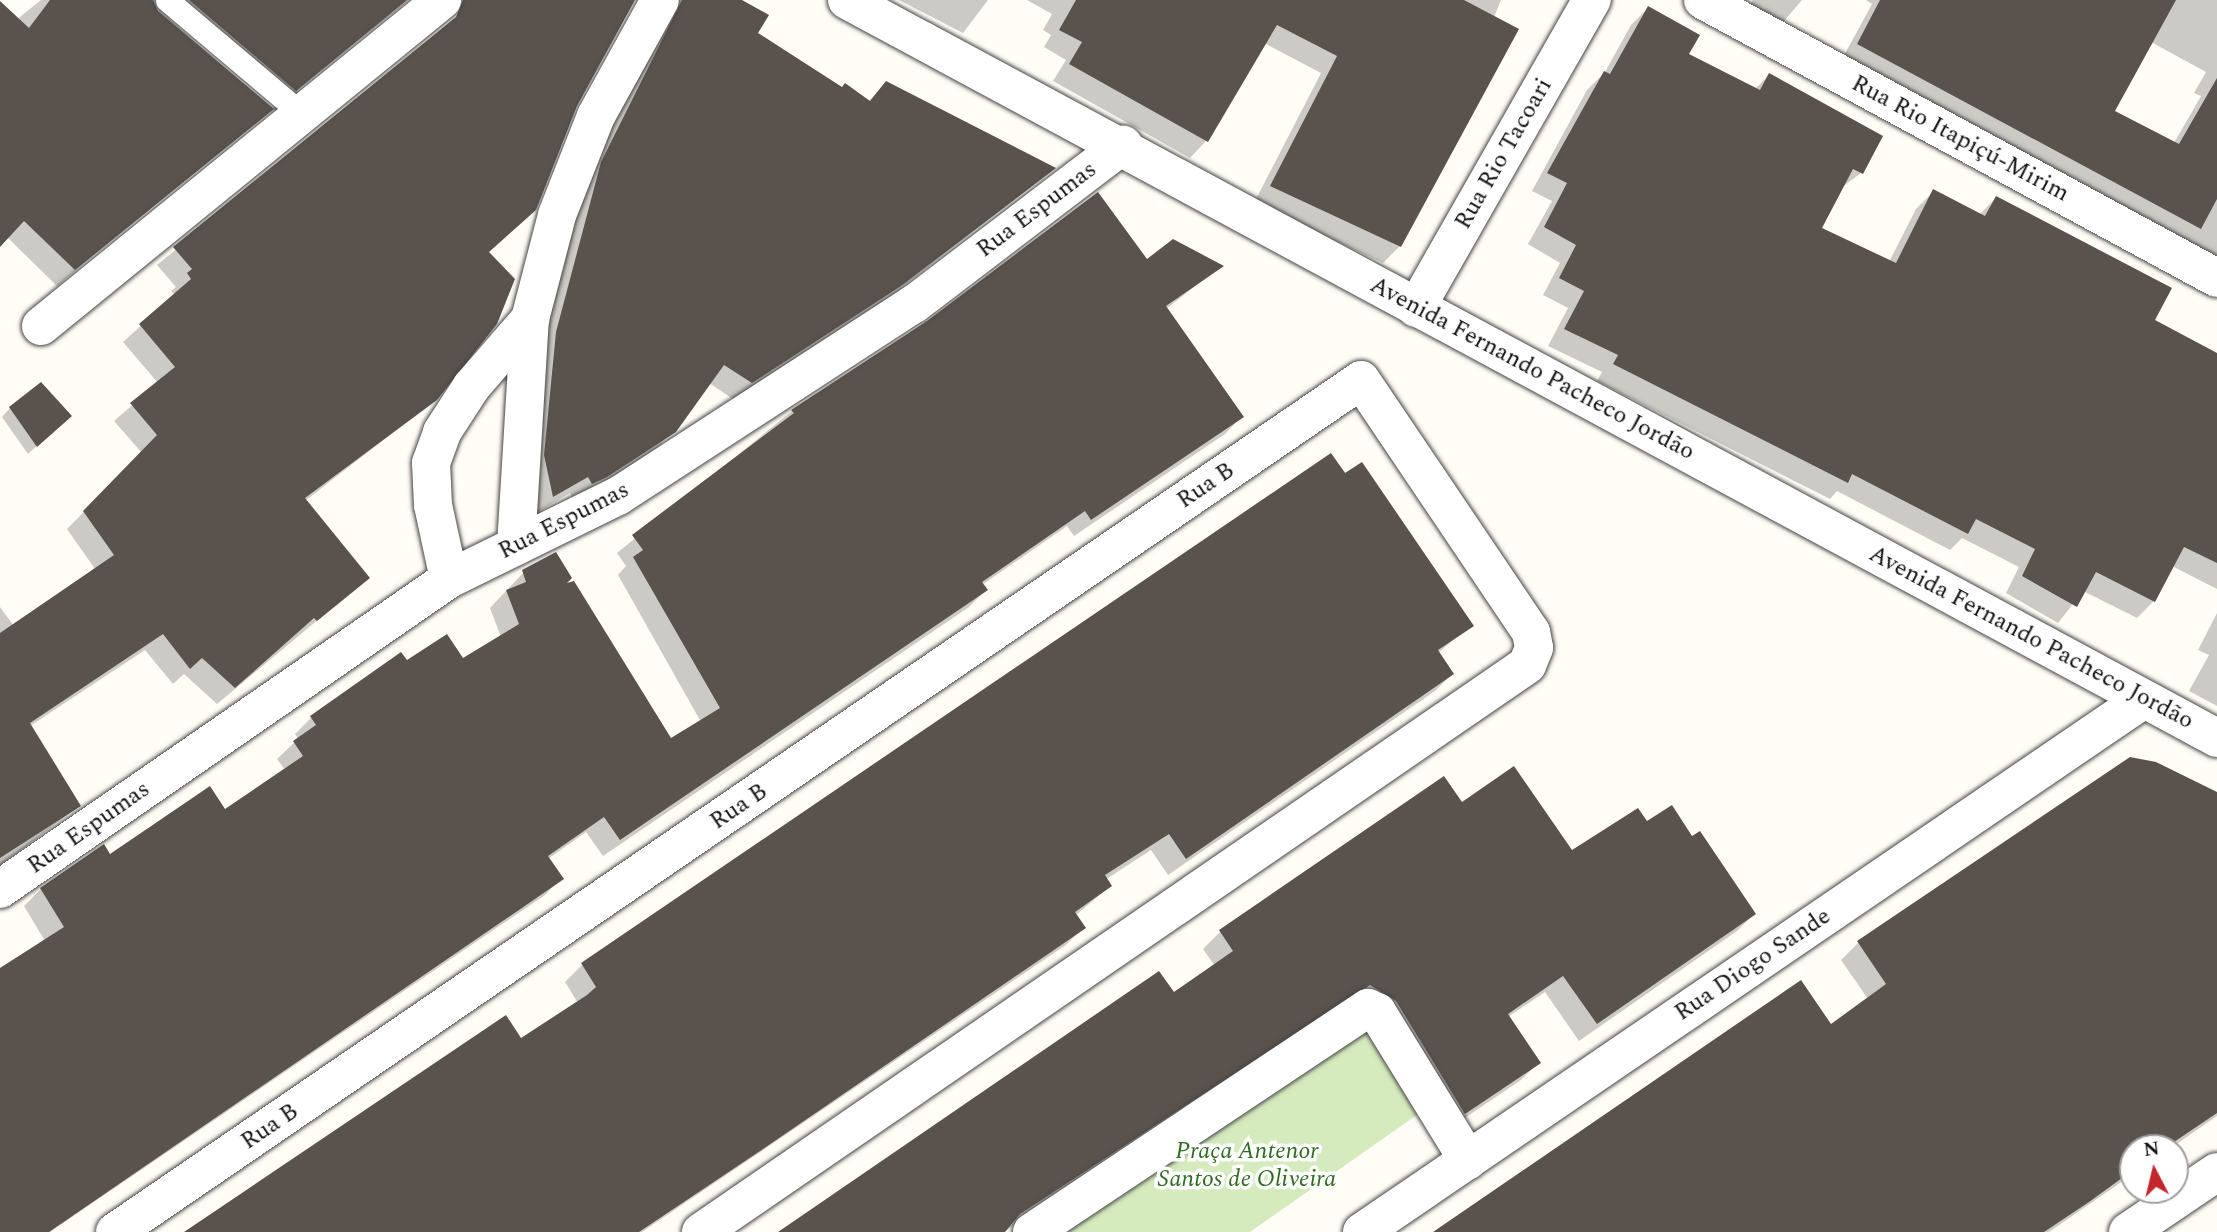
<!DOCTYPE html>
<meta charset="utf-8">
<style>
body{margin:0}
#map{position:relative;width:2217px;height:1232px;overflow:hidden;background:#fffdf5;font-family:Spectral,serif}
div>[style]{position:absolute}
[style*='--x']{left:calc(var(--x)*1px);top:calc(var(--y)*1px);width:calc(var(--w)*1px);rotate:calc(var(--a)*1deg)}
.green>*{inset:0;background:#d5ebbd}
.shadow>*{inset:0;background:#0003}
.building>*{inset:0;background:#5a524d}
.roads{filter:drop-shadow(0 0 2px #444) drop-shadow(0 0 2px #444)}
.service>*{height:23px;margin:-11.5px;padding:0 11.5px;transform-origin:11.5px;border-radius:11.5px;background:#fff}
.minor>*{height:38px;margin:-19px;padding:0 19px;transform-origin:19px;border-radius:19px;background:#fff}
.tertiary>*{height:38px;margin:-19px;padding:0 19px;transform-origin:19px;border-radius:19px;background:#fff}
span{translate:-50% -50%;white-space:nowrap;text-align:center;line-height:1.15;-webkit-text-stroke:7px #fff;paint-order:stroke}
.street-label{font-size:24px;color:#111}
.park-label{font-size:24px;color:#2f6b1f;font-style:italic}
.north{position:absolute;left:2119px;top:1134px;width:70px;height:70px;box-sizing:border-box;background:#fff;border:2px solid #a0a0a0;border-radius:50%;rotate:353deg;font-size:19px;font-weight:700;line-height:28px;text-align:center;color:#111}
.north::after{content:'';display:block;margin:auto;width:24px;height:32px;background:#c4262e;clip-path:polygon(50% 0,100% 100%,50% 72%,0 100%)}
</style>
<div id="map">
<div class="green">
<div style="clip-path:polygon(1362px 1020px,1424px 1110px,1250px 1232px,1051px 1232px)"></div>
</div>
<div class="shadow">
<div style="clip-path:polygon(41px 0,409px 0,278px 106px,154px 5px,271px 109px,57px 286px,7px 237px,0 244px,0 33px)"></div>
<div style="clip-path:polygon(523px 0,633px 0,488px 253px,436px 399px,305px 501px,368px 578px,217px 704px,184px 674px,173px 684px,145px 650px,30px 726px,79px 806px,0 866px,0 607px,14px 626px,95px 569px,67px 529px,142px 453px,114px 421px,158px 383px,123px 342px,175px 295px,171px 291px,176px 287px,157px 265px,454px 21px)"></div>
<div style="clip-path:polygon(679px 0,738px 0,755px 33px,841px 89px,868px 102px,886px 83px,1053px 169px,882px 303px,733px 399px,709px 383px,657px 449px,588px 494px,574px 500px,570px 493px,536px 513px,539px 350px,585px 181px,664px 15px)"></div>
<div style="clip-path:polygon(899px 0,988px 0,963px 33px)"></div>
<div style="clip-path:polygon(1027px 0,1501px 0,1400px 246px,1383px 263px,1254px 203px,1321px 73px,1264px 43px,1206px 141px,1190px 158px,1053px 81px,1066px 60px,1044px 47px,1051px 35px,1043px 30px,1052px 14px)"></div>
<div style="clip-path:polygon(1753px 0,1802px 0,1779px 27px,1747px 10px)"></div>
<div style="clip-path:polygon(evenodd,1866px 0,2217px 0,2217px 263px,1841px 61px,1872px 4px,1866px 0,2151px 42px,2206px 72px,2194px 93px,2201px 96px,2174px 143px,2113px 111px,2151px 42px)"></div>
<div style="clip-path:polygon(1648px 8px,1687px 55px,1754px 90px,1769px 75px,1861px 173px,1841px 188px,1819px 229px,1889px 262px,1916px 209px,1933px 192px,1979px 215px,1996px 198px,2153px 320px,2217px 355px,2217px 589px,2172px 566px,2154px 601px,2137px 618px,2083px 591px,2058px 623px,2006px 593px,2019px 567px,1962px 538px,1950px 550px,1837px 491px,1830px 499px,1597px 381px,1602px 372px,1548px 346px,1568px 308px,1543px 295px,1560px 263px,1528px 244px,1552px 201px,1532px 191px,1587px 90px,1605px 72px,1631px 25px)"></div>
<div style="clip-path:polygon(1146px 261px,1221px 266px,1166px 309px,1241px 417px,1225px 434px,1074px 536px,1067px 526px,982px 585px,986px 590px,969px 607px,603px 856px,586px 832px,548px 859px,561px 878px,545px 895px,50px 1232px,0 1232px,0 970px,45px 941px,24px 906px,41px 889px,103px 846px,109px 856px,225px 812px,285px 770px,277px 759px,298px 739px,295px 734px,312px 717px,407px 663px,462px 660px,501px 637px,490px 608px,524px 572px,563px 587px,670px 740px,701px 722px,618px 575px,626px 566px,617px 553px,792px 411px,928px 323px)"></div>
<div style="clip-path:polygon(10px 408px,61px 424px,28px 454px,2px 417px)"></div>
<div style="clip-path:polygon(1331px 455px,1471px 625px,1438px 653px,1452px 674px,1435px 691px,1168px 875px,1151px 850px,1105px 880px,1110px 886px,1075px 916px,1084px 927px,1066px 945px,642px 1232px,186px 1232px,521px 1041px,578px 1003px,565px 982px,582px 965px)"></div>
<div style="clip-path:polygon(2217px 613px,2217px 706px,2189px 691px,2209px 655px,2198px 650px)"></div>
<div style="clip-path:polygon(1443px 778px,1461px 804px,1572px 852px,1647px 824px,1692px 839px,1754px 914px,1737px 931px,1579px 1041px,1545px 992px,1508px 1017px,1539px 1062px,1521px 1080px,1447px 1130px,1378px 1017px,1337px 1007px,1004px 1232px,789px 1232px,1215px 966px,1203px 949px,1220px 932px)"></div>
<div style="clip-path:polygon(2217px 811px,2217px 1116px,2171px 1148px,2133px 1148px,2133px 1174px,2049px 1232px,1437px 1232px,1830px 1026px,1868px 999px,1841px 960px,1858px 943px)"></div>
</div>
<div class="building">
<div style="clip-path:polygon(50px 0,153px 0,158px 11px,274px 109px,75px 270px,24px 221px,0 247px,0 1px,29px 28px)"></div>
<div style="clip-path:polygon(189px 0,407px 0,296px 91px)"></div>
<div style="clip-path:polygon(463px 0,635px 0,577px 106px,536px 210px,489px 252px,515px 279px,497px 324px,437px 400px,305px 498px,370px 578px,317px 621px,314px 618px,235px 688px,202px 658px,190px 669px,163px 634px,30px 723px,81px 806px,0 858px,0 633px,114px 555px,83px 511px,157px 435px,130px 403px,175px 367px,139px 324px,191px 279px,187px 273px,192px 269px,173px 247px,456px 17px)"></div>
<div style="clip-path:polygon(682px 0,742px 0,769px 15px,758px 33px,842px 87px,845px 83px,870px 101px,886px 81px,1056px 168px,901px 286px,752px 383px,724px 365px,676px 432px,607px 477px,592px 484px,588px 477px,553px 497px,544px 455px,556px 332px,601px 162px)"></div>
<div style="clip-path:polygon(1076px 0,1464px 0,1519px 29px,1401px 247px,1270px 186px,1337px 56px,1277px 25px,1208px 142px,1069px 64px,1082px 42px,1059px 30px)"></div>
<div style="clip-path:polygon(1880px 0,2176px 0,2115px 111px,2179px 144px,2217px 78px,2217px 199px,2201px 229px,1857px 44px)"></div>
<div style="clip-path:polygon(1648px 6px,1700px 35px,1689px 54px,1760px 90px,1769px 73px,1883px 136px,1863px 174px,1853px 169px,1822px 228px,1896px 263px,1933px 189px,1985px 216px,1996px 196px,2172px 288px,2155px 320px,2217px 353px,2217px 563px,2184px 547px,2155px 602px,2096px 572px,2077px 607px,2022px 576px,2035px 549px,1976px 519px,1968px 534px,1852px 474px,1848px 483px,1613px 364px,1618px 355px,1564px 329px,1584px 291px,1559px 278px,1576px 245px,1544px 227px,1567px 183px,1547px 173px,1604px 71px,1610px 74px)"></div>
<div style="clip-path:polygon(1098px 192px,1147px 259px,1173px 239px,1224px 266px,1166px 306px,1244px 417px,1091px 520px,1085px 511px,982px 582px,988px 590px,620px 840px,604px 817px,548px 856px,564px 879px,49px 1232px,0 1232px,0 968px,64px 927px,40px 888px,104px 844px,110px 854px,210px 786px,225px 809px,303px 756px,293px 741px,316px 725px,310px 716px,401px 652px,407px 660px,447px 634px,463px 658px,519px 624px,506px 590px,526px 582px,522px 570px,556px 552px,572px 578px,567px 583px,574px 581px,671px 738px,720px 708px,633px 557px,643px 550px,632px 535px,794px 413px,791px 410px,927px 321px)"></div>
<div style="clip-path:polygon(41px 382px,72px 416px,37px 447px,9px 407px)"></div>
<div style="clip-path:polygon(1331px 453px,1345px 473px,1362px 462px,1474px 626px,1438px 650px,1454px 674px,1186px 859px,1169px 834px,1105px 875px,1112px 886px,1075px 912px,1086px 928px,763px 1149px,639px 1232px,184px 1232px,506px 1015px,521px 1038px,587px 995px,596px 987px,581px 963px)"></div>
<div style="clip-path:polygon(2130px 757px,2156px 762px,2217px 792px,2217px 1113px,2165px 1148px,2133px 1148px,2133px 1170px,2089px 1202px,2044px 1232px,1433px 1232px,1801px 980px,1831px 1024px,1886px 984px,1857px 941px)"></div>
<div style="clip-path:polygon(1514px 766px,1572px 850px,1638px 808px,1647px 821px,1672px 805px,1692px 836px,1700px 831px,1756px 914px,1597px 1024px,1563px 976px,1508px 1014px,1541px 1063px,1465px 1114px,1396px 1001px,1370px 985px,1020px 1214px,1005px 1232px,778px 1232px,1159px 971px,1174px 992px,1233px 951px,1219px 930px,1444px 776px,1462px 802px)"></div>
</div>
<div class="roads">
<div class="service">
<div style="--x:167;--y:0;--w:178;--a:40.2"></div>
</div>
<div class="minor">
<div style="--x:1703;--y:0;--w:584;--a:28.41"></div>
<div style="--x:1416;--y:308;--w:355;--a:-60.3"></div>
<div style="--x:41;--y:326;--w:517;--a:-39.11"></div>
<div style="--x:516;--y:546;--w:227;--a:-86.5"></div>
<div style="--x:530;--y:319;--w:107;--a:-75.4"></div>
<div style="--x:557;--y:215;--w:106;--a:-68.5"></div>
<div style="--x:596;--y:116;--w:132;--a:-61.1"></div>
<div style="--x:449;--y:579;--w:76;--a:-102.2"></div>
<div style="--x:433;--y:505;--w:42;--a:-92.7"></div>
<div style="--x:431;--y:463;--w:33;--a:-70"></div>
<div style="--x:442;--y:432;--w:55;--a:-56.9"></div>
<div style="--x:472;--y:386;--w:89;--a:-49.1"></div>
<div style="--x:0;--y:889;--w:546;--a:-34.62"></div>
<div style="--x:449;--y:579;--w:188;--a:-26.2"></div>
<div style="--x:618;--y:496;--w:353;--a:-33"></div>
<div style="--x:914;--y:304;--w:263;--a:-37.3"></div>
<div style="--x:115;--y:1232;--w:1509;--a:-34.36"></div>
<div style="--x:1361;--y:380;--w:304;--a:56"></div>
<div style="--x:1531;--y:632;--w:16;--a:79"></div>
<div style="--x:1534;--y:648;--w:18;--a:112"></div>
<div style="--x:1527;--y:665;--w:1002;--a:145.53"></div>
<div style="--x:1032;--y:1232;--w:404;--a:-33.7"></div>
<div style="--x:1368;--y:1008;--w:10;--a:24"></div>
<div style="--x:1377;--y:1012;--w:174;--a:58.4"></div>
<div style="--x:1362;--y:1232;--w:946;--a:-34.28"></div>
<div style="--x:2128;--y:1232;--w:107;--a:-34"></div>
</div>
<div class="tertiary">
<div style="--x:847;--y:0;--w:1556;--a:28.31"></div>
</div>
</div>
<div class="street-label">
<span style="left:1960px;top:139px;rotate:28deg">Rua Rio Itapiçú-Mirim</span>
<span style="left:1504px;top:154px;rotate:-60deg">Rua Rio Tacoari</span>
<span style="left:1037px;top:210px;rotate:-37deg">Rua Espumas</span>
<span style="left:1532px;top:369px;rotate:28deg">Avenida Fernando Pacheco Jordão</span>
<span style="left:1206px;top:486px;rotate:-34deg">Rua B</span>
<span style="left:564px;top:521px;rotate:-27deg">Rua Espumas</span>
<span style="left:2031px;top:638px;rotate:28deg">Avenida Fernando Pacheco Jordão</span>
<span style="left:739px;top:807px;rotate:-34deg">Rua B</span>
<span style="left:89px;top:828px;rotate:-35deg">Rua Espumas</span>
<span style="left:1753px;top:965px;rotate:-34deg">Rua Diogo Sande</span>
<span style="left:270px;top:1127px;rotate:-34deg">Rua B</span>
</div>
<div class="park-label">
<span style="left:1247px;top:1166px">Praça Antenor<br>Santos de Oliveira</span>
</div>
<div class="north">N</div>
</div>
